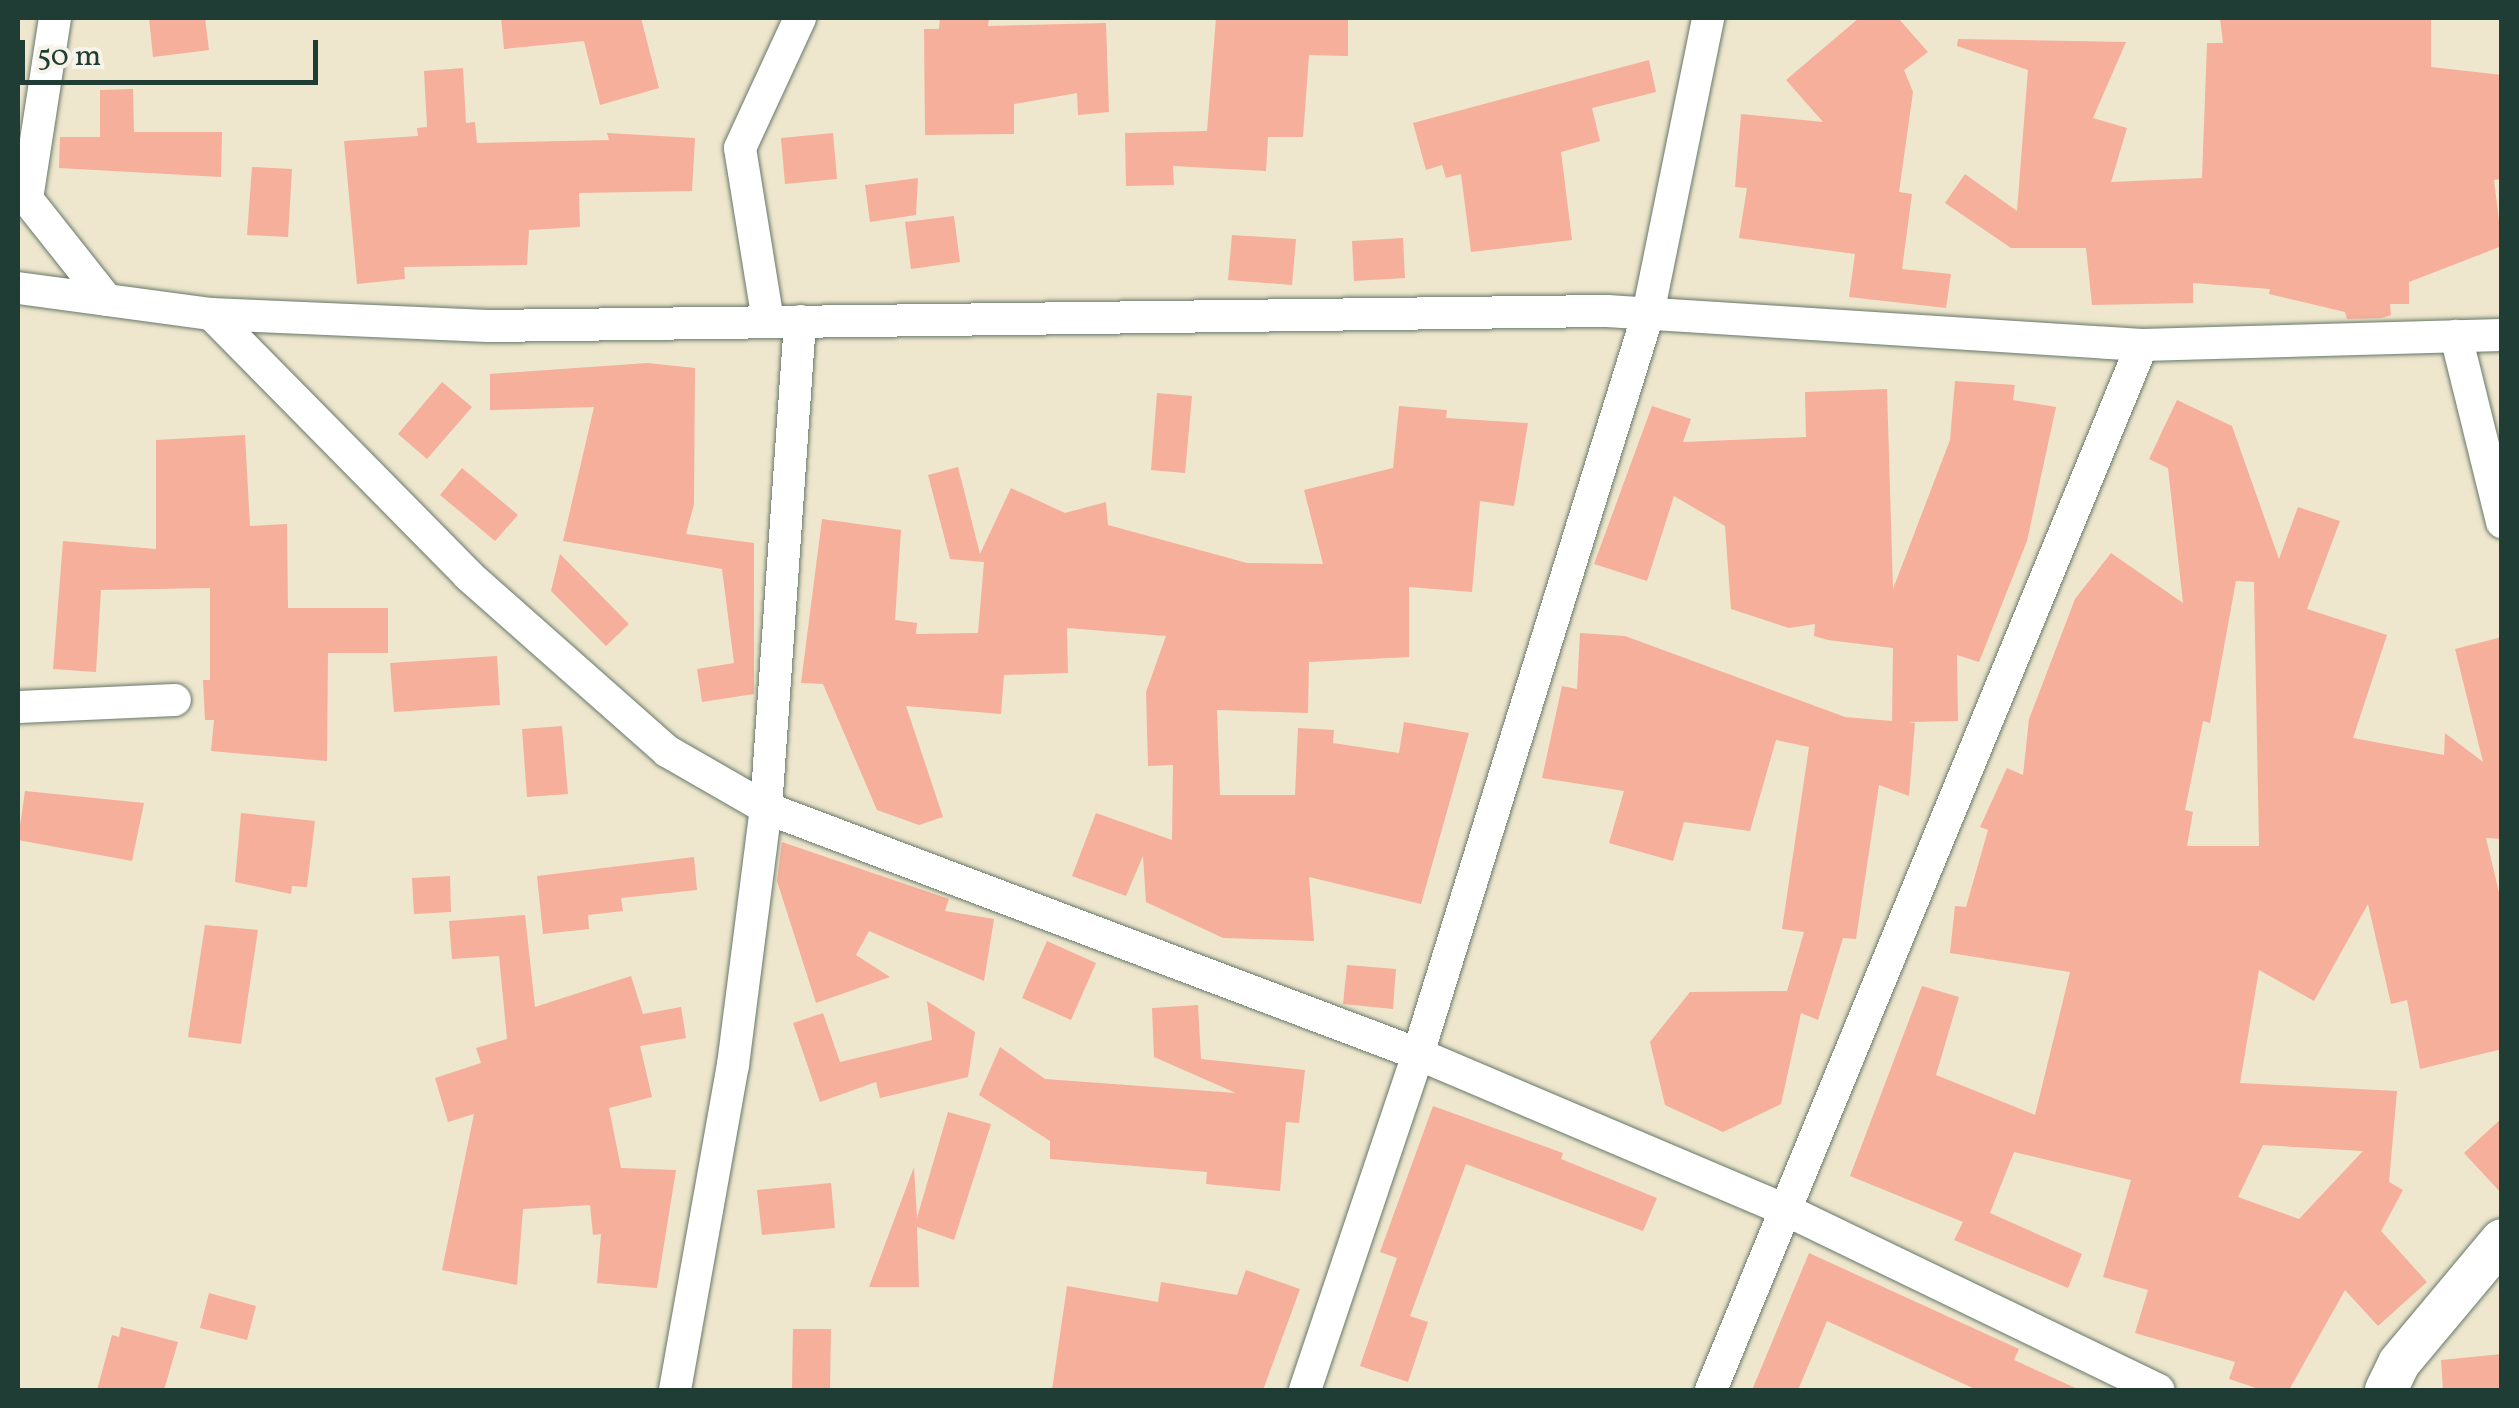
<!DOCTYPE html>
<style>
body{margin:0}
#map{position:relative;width:2519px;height:1408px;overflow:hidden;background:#eee7cd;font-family:Vollkorn,serif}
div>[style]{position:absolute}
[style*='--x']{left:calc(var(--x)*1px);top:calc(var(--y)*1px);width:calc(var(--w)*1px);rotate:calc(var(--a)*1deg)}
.building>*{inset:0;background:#f5af9b}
.roads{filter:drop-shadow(0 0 2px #67786a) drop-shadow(0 0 2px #67786a)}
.minor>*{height:32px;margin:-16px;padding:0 16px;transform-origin:16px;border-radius:16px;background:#fff}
.tertiary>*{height:42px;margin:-21px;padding:0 21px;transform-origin:21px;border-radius:21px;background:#fff}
span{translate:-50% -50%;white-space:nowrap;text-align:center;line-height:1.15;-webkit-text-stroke:8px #f7f3e8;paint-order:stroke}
.frame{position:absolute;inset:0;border:20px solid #1f3d34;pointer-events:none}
.scale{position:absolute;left:20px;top:40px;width:298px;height:45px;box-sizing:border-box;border:5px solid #1f3d34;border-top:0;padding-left:12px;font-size:30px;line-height:35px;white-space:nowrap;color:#1f3d34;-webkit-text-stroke:8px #f7f3e8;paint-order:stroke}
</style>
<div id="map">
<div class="building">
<div style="clip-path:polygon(149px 18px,205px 18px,209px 50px,153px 57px)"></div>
<div style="clip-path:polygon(501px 18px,641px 18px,659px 88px,600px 105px,584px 41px,504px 49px)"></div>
<div style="clip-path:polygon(940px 18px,989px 18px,988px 26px,1106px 23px,1109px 112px,1078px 115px,1077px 93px,1014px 104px,1014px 134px,925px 135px,924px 29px,939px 29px)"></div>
<div style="clip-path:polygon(1216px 18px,1348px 20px,1348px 56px,1309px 55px,1303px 137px,1268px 137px,1266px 171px,1173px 166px,1174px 185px,1126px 186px,1125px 133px,1207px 131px)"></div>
<div style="clip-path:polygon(1859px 18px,1898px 18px,1928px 52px,1904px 70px,1913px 92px,1899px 192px,1912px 194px,1902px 269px,1951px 274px,1946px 308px,1849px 297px,1855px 254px,1739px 238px,1747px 188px,1735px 187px,1741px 114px,1823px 122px,1786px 80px)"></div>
<div style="clip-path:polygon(2220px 18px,2431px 18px,2431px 67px,2502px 75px,2502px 179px,2494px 180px,2502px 246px,2409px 282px,2409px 304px,2390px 304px,2391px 315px,2382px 318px,2347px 319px,2345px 312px,2269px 294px,2270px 289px,2193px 283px,2193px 303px,2092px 305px,2086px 248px,2011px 248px,1945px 203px,1965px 174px,2017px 211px,2028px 70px,1957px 46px,1958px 39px,2126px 42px,2093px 118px,2127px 128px,2111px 182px,2202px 178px,2207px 43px,2223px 43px)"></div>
<div style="clip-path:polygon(1649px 60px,1656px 92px,1592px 108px,1600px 141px,1561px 152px,1572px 240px,1471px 252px,1461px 174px,1446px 178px,1442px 165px,1426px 170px,1413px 123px)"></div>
<div style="clip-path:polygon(463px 68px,466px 123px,475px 122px,477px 143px,609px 140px,607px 133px,695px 138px,692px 191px,579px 193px,580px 227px,529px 230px,527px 265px,404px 267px,405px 279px,357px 284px,344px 141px,418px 136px,417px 128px,427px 127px,424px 71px)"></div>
<div style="clip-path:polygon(133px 89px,134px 132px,222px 132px,221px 177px,59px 168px,60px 137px,100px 137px,100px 90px)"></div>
<div style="clip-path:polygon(833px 133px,837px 179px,785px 184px,781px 138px)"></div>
<div style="clip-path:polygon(252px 167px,292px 169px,288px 237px,247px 235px)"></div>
<div style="clip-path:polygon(918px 178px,916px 215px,870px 222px,865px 185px)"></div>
<div style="clip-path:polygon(954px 216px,960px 262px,911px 269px,905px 222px)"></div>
<div style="clip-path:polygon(1232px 235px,1296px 239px,1292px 285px,1228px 280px)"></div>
<div style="clip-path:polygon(1403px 238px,1405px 278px,1354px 281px,1352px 241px)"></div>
<div style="clip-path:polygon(647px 363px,695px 368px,694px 504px,686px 534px,754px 543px,754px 694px,702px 702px,697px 669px,734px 663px,722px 569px,563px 541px,594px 407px,490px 410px,490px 374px)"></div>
<div style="clip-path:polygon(1955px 381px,2015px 385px,2013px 400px,2056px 407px,2027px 541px,1979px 662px,1957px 655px,1958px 721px,1908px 722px,1915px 723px,1909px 796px,1879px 785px,1856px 939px,1843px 938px,1818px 1020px,1801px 1013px,1781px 1104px,1723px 1132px,1665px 1105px,1650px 1042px,1690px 992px,1787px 991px,1804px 932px,1782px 929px,1809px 747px,1776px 740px,1750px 831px,1684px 822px,1673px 861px,1609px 843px,1624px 791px,1542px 778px,1562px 686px,1577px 689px,1580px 633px,1625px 636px,1845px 717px,1892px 721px,1893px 648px,1828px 640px,1814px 636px,1815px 624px,1789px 628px,1731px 609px,1725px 526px,1674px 496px,1647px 581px,1594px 564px,1652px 406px,1691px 419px,1683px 442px,1806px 437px,1805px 392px,1887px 389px,1893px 589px,1950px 440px)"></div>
<div style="clip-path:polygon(442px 382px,472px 407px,427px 459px,398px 434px)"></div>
<div style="clip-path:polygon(1157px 393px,1192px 396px,1185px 473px,1151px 470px)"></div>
<div style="clip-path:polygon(evenodd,2177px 400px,2232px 426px,2279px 559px,2298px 507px,2340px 521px,2307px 609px,2387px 635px,2353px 738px,2444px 755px,2445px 733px,2483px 762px,2455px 649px,2502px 637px,2502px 839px,2486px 838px,2502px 905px,2502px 1049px,2420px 1069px,2407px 1000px,2391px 1004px,2368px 904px,2314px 1001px,2259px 970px,2240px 1083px,2397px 1091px,2389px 1182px,2403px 1190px,2381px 1231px,2427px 1282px,2378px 1326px,2345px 1290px,2289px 1390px,2262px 1390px,2229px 1379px,2235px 1362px,2135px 1333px,2148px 1290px,2103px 1277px,2131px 1180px,2014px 1152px,1990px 1213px,2082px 1254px,2068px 1288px,1954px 1240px,1963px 1222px,1850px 1176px,1922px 986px,1959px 997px,1936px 1075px,2035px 1115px,2070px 972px,1950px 953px,1955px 906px,1966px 907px,1988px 830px,1980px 827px,2007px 768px,2023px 775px,2029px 719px,2075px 599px,2111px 553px,2183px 603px,2168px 468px,2149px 459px,2177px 400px,2236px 581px,2254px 582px,2259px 846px,2187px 846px,2193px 812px,2185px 810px,2203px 721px,2210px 723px,2236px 581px,2177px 400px,2263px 1145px,2363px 1151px,2299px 1219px,2238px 1197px,2263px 1145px)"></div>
<div style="clip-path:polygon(1399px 406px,1447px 410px,1446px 418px,1528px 423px,1514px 506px,1480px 501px,1472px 592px,1409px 587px,1409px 657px,1309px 662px,1308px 713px,1217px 710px,1220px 795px,1295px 795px,1298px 728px,1334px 730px,1333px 743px,1399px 753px,1404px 722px,1469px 733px,1421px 904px,1309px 877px,1314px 941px,1223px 938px,1146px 902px,1143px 856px,1126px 896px,1072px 876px,1096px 813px,1172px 840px,1173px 765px,1148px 766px,1146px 692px,1166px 636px,1067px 628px,1068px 673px,1004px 675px,1001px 714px,906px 706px,943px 817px,919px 825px,877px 810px,823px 684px,801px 683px,822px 519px,901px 530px,895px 620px,917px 623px,916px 634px,978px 633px,984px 562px,950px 559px,928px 475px,958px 467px,980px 554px,1011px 488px,1065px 513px,1106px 502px,1108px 525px,1247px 563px,1323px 564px,1304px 490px,1393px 468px)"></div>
<div style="clip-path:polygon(245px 435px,250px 526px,287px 524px,288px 608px,388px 608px,388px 653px,328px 653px,327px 761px,211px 751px,214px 720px,205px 720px,203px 680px,210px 680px,210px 588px,101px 590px,96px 672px,53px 669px,63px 541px,156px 549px,156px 440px)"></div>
<div style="clip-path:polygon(462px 468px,518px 515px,495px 541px,440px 495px)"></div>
<div style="clip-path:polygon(560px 554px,629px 624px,606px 646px,551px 591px)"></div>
<div style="clip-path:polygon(497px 656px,500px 705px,394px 712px,390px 663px)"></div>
<div style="clip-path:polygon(562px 726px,568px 794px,527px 797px,522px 729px)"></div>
<div style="clip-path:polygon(25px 791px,144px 803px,132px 861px,18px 840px)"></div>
<div style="clip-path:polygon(241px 813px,315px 821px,307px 887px,292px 886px,291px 894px,235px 882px)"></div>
<div style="clip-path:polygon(782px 842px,949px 899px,945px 911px,994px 919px,984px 981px,869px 931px,856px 955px,890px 977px,816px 1003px,777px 881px)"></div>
<div style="clip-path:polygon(694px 857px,697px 890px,621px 898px,623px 911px,588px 915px,589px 929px,543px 934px,537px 876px)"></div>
<div style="clip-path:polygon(450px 876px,451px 912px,414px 914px,412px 878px)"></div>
<div style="clip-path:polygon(525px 915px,535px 1007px,631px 976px,643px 1014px,681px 1007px,686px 1038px,640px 1046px,652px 1097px,609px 1108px,621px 1168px,676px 1170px,657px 1288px,597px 1283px,601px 1234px,593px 1235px,590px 1205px,523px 1209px,517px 1285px,442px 1270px,474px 1114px,448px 1122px,435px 1078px,481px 1063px,476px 1048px,507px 1039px,499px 956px,452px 959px,449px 921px)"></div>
<div style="clip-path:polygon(205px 925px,258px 930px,241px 1044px,188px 1037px)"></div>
<div style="clip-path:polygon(1047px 941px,1096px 963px,1071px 1020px,1022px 998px)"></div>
<div style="clip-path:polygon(1347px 965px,1396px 969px,1393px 1009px,1343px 1004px)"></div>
<div style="clip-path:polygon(927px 1001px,975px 1032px,968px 1077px,880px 1098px,876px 1082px,820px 1102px,793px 1023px,823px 1013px,840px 1062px,932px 1040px)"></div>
<div style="clip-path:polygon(1198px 1005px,1201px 1059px,1305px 1070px,1299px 1123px,1286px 1122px,1280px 1191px,1206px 1184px,1207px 1172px,1050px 1159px,1050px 1141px,979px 1095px,1000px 1047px,1045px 1079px,1236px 1093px,1154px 1057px,1152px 1008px)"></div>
<div style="clip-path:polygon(1433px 1106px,1563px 1153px,1561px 1159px,1657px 1198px,1643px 1231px,1466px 1164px,1410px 1316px,1428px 1322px,1408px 1382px,1360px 1366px,1397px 1258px,1380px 1252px)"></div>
<div style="clip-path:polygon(948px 1112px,991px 1124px,954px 1240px,917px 1227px,919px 1287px,869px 1287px,914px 1167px,917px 1218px)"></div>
<div style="clip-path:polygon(2502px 1118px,2502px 1194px,2464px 1153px)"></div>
<div style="clip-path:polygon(831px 1183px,835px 1228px,762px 1235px,757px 1190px)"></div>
<div style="clip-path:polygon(1809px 1253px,2019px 1349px,2014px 1360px,2080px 1390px,1977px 1390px,1827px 1321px,1798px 1390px,1752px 1390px)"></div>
<div style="clip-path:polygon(1246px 1270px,1300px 1289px,1263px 1390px,1052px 1390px,1067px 1286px,1158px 1302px,1161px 1282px,1237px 1295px)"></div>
<div style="clip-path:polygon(209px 1293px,256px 1306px,247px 1340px,200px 1328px)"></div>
<div style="clip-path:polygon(121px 1327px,178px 1342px,164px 1390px,97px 1390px,112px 1335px,119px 1337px)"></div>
<div style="clip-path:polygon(793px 1329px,831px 1329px,830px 1390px,792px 1390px)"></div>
<div style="clip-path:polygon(2502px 1354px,2502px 1390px,2443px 1390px,2441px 1360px)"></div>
</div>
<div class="roads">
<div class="minor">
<div style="--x:55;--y:18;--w:183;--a:98.8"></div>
<div style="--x:27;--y:199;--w:129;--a:51.6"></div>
<div style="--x:18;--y:288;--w:195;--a:7.7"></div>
<div style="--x:211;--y:314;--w:277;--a:2.5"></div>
<div style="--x:488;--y:326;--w:1119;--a:-0.77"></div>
<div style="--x:1607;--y:311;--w:536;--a:3.64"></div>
<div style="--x:2142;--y:345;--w:360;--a:-1.6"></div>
<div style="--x:211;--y:314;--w:366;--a:45.4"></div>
<div style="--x:468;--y:575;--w:266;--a:41.5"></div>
<div style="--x:667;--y:751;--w:114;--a:29.9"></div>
<div style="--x:766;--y:808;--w:697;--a:20.67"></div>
<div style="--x:1418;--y:1054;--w:397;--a:23"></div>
<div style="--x:1784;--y:1209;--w:416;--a:25.8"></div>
<div style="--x:768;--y:321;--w:175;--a:-99.2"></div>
<div style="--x:740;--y:148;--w:143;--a:-65.2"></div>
<div style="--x:2456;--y:336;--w:192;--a:76.1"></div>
<div style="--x:18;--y:707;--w:157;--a:-2.6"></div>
<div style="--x:675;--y:1390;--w:330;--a:-79.9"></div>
<div style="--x:733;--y:1065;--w:259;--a:-82.7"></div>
<div style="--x:766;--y:808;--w:488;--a:-86"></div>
<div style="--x:1305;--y:1390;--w:354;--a:-71.4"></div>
<div style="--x:1418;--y:1054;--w:775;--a:-72.73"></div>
<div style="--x:1648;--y:314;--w:302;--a:-78.5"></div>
<div style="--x:1711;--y:1390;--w:1130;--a:-67.59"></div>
</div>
<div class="tertiary">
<div style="--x:2386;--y:1390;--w:30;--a:-64"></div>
<div style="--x:2399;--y:1363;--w:160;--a:-50.1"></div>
</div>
</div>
<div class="frame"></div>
<div class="scale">50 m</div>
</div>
